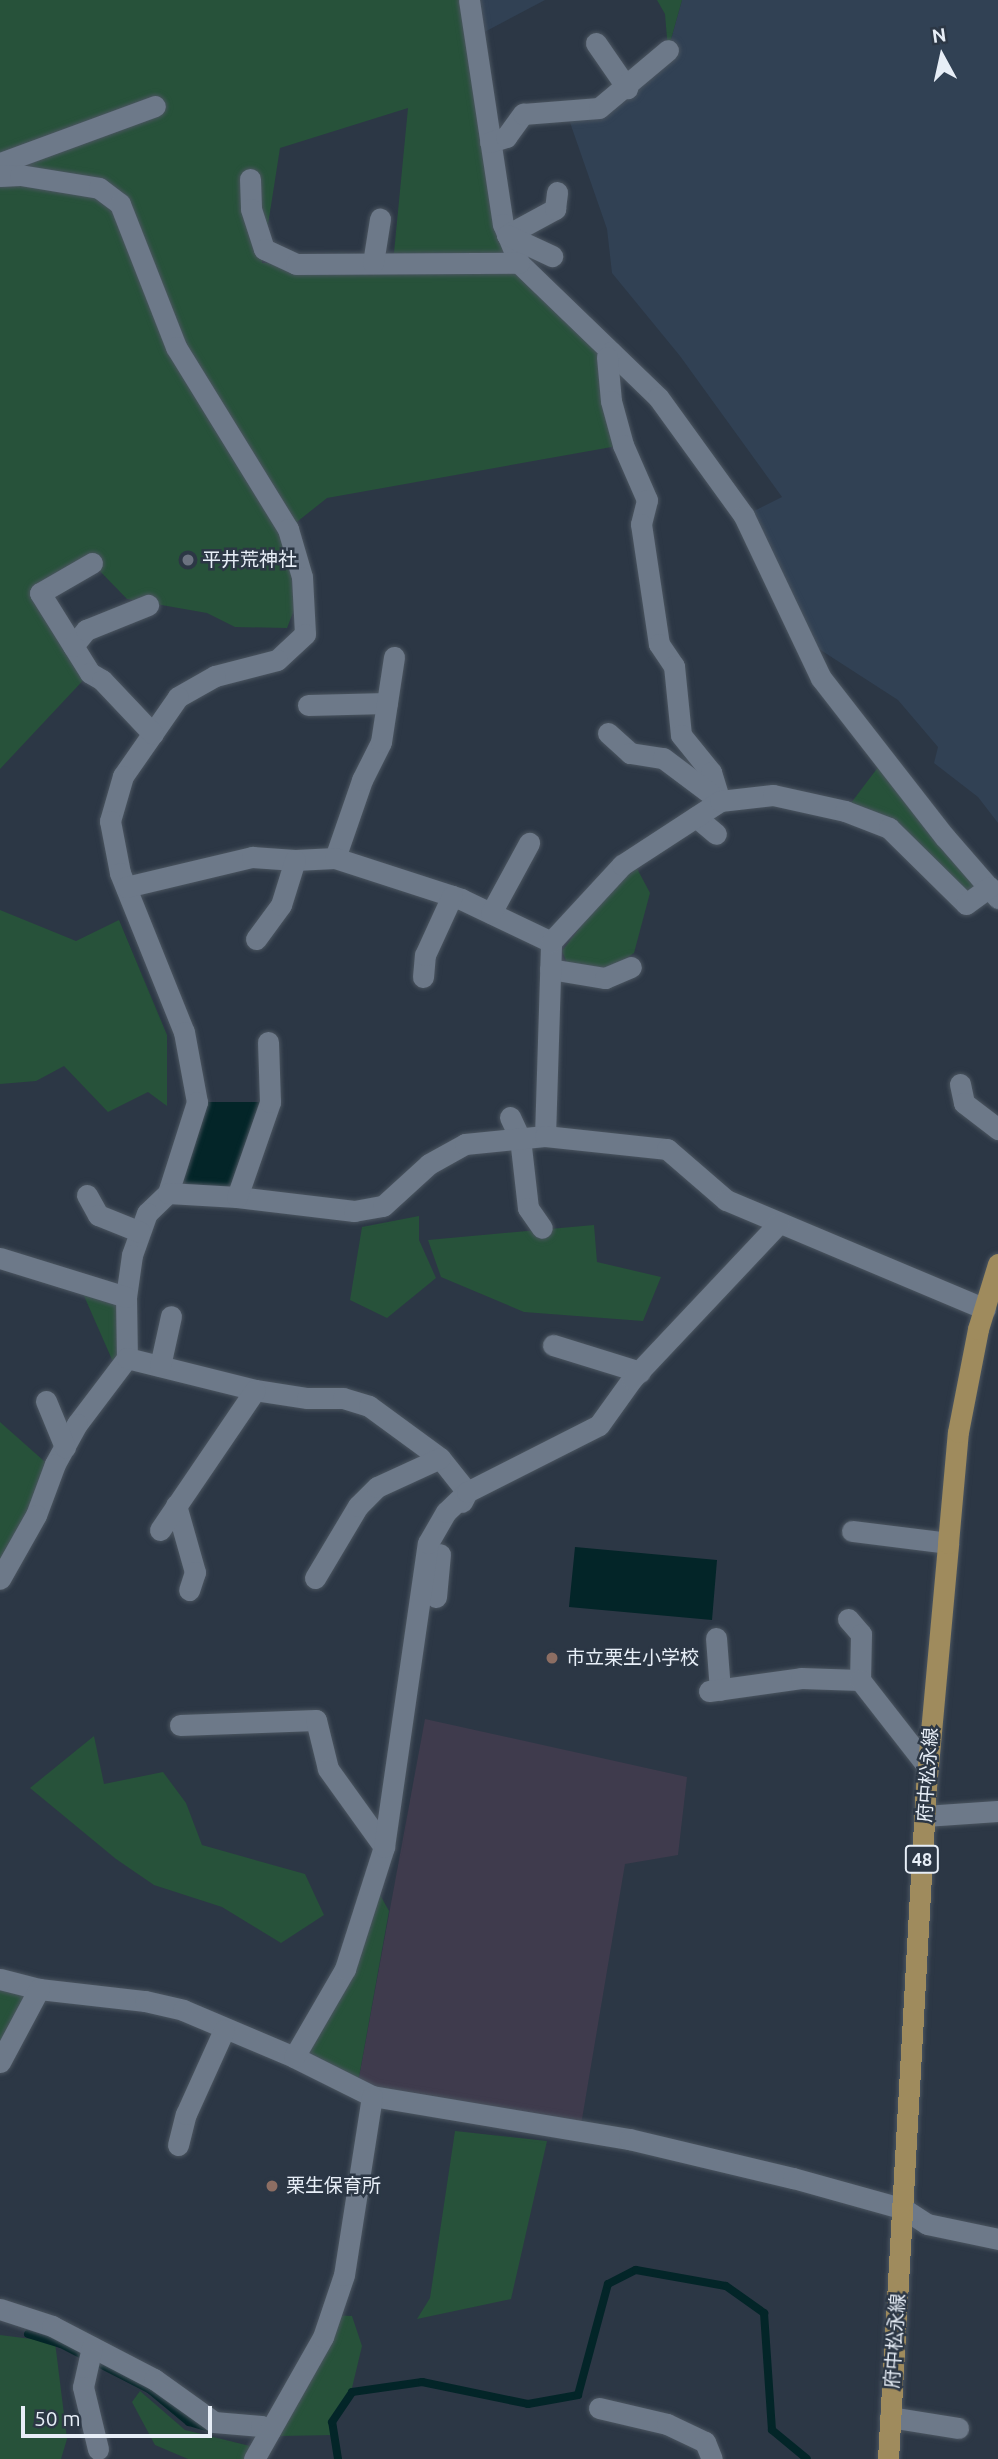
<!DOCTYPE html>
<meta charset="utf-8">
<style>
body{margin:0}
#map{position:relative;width:998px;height:2459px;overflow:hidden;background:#2c3745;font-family:Ubuntu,"Noto Sans JP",sans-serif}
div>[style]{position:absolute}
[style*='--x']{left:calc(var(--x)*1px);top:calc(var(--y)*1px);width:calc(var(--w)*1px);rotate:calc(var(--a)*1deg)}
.built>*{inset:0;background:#314154}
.education>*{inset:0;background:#3f3b4d}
.green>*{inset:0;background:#27523a}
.water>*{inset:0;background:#032528}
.stream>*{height:8px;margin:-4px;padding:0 4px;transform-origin:4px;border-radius:4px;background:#032528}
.roads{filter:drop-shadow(0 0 2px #4b5560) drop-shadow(0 0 2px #4b5560)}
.minor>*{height:21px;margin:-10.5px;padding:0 10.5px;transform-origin:10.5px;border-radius:10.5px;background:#6d7989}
.primary>*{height:21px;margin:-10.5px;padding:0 10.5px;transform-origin:10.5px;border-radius:10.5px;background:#9f8b5d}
.dots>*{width:19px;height:19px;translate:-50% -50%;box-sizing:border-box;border:4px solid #2c3745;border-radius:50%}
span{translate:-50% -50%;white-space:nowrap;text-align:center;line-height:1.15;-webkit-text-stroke:5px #2c3745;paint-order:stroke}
.shield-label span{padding:2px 5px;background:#2c3745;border:2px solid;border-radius:5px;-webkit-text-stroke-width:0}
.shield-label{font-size:18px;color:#e7eef7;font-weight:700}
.poi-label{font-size:19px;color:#e7eef7}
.left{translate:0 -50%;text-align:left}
.street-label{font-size:19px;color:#e7eef7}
.north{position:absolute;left:907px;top:21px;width:70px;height:70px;-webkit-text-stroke:5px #2c3745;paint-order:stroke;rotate:352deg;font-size:19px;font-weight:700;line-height:28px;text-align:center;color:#e7eef7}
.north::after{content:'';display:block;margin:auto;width:24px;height:32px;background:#e7eef7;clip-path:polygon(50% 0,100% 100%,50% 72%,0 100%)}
.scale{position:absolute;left:21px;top:2406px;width:191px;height:32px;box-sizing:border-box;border:4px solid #e7eef7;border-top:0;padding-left:9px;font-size:21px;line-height:24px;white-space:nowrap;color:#e7eef7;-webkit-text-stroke:5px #2c3745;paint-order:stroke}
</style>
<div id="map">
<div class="built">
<div style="clip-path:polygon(469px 0,545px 0,475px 37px)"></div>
<div style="clip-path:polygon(682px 0,998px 0,998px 823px,978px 797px,934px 763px,938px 747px,898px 700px,802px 638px,744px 516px,782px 497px,680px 356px,612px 273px,607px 229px,566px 111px,599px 108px,668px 50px)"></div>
</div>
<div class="education">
<div style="clip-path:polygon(425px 1719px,687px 1777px,678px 1855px,625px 1864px,580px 2131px,357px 2088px)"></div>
</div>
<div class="green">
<div style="clip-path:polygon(evenodd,0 0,469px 0,519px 263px,598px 339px,623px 445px,327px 498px,288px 529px,294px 610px,287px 628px,235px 627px,207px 613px,127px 599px,93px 564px,40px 593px,90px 673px,0 769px,0 0,408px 108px,393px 263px,262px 263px,280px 148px,408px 108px)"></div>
<div style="clip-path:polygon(657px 0,682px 0,668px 50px,665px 14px)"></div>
<div style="clip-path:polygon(885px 758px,989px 887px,966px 904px,892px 830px,845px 811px)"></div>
<div style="clip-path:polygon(632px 859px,650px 893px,634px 953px,606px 972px,567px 963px,562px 951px)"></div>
<div style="clip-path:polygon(0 910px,76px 941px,119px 920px,167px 1035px,167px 1106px,148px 1092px,108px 1112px,64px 1066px,36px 1081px,0 1084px)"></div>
<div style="clip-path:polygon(419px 1216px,419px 1240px,436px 1278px,387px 1318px,350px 1300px,362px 1227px)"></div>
<div style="clip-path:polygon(594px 1225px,597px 1262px,661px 1277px,643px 1321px,524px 1312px,441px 1277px,428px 1240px)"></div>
<div style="clip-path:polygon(78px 1282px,126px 1297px,117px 1371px)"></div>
<div style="clip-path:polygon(0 1422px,53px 1469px,0 1579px)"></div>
<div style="clip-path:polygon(94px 1736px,104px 1784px,163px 1772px,186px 1803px,202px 1845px,305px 1874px,324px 1915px,281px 1943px,222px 1907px,154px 1885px,116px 1859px,30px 1788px)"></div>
<div style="clip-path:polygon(373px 1882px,389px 1911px,357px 2088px,294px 2057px)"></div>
<div style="clip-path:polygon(0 1979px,39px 1989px,0 2062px)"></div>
<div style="clip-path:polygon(455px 2131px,547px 2141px,511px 2299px,417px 2319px,430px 2298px)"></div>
<div style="clip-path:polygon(331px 2315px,352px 2316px,362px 2346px,351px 2392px,332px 2421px,334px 2435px,280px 2436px,270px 2431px)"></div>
<div style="clip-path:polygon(0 2335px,55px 2342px,67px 2439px,61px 2459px,0 2459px)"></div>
<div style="clip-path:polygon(140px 2391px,185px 2430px,254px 2447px,246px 2459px,188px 2459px,155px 2445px,132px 2402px)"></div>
</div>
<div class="water">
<div style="clip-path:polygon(197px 1102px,270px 1102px,237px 1197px,168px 1193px)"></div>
<div style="clip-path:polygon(575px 1547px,717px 1560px,712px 1620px,569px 1607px)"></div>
</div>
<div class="stream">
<div style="--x:28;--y:2334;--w:34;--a:17"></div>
<div style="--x:61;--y:2344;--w:99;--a:27.1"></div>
<div style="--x:149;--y:2389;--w:52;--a:39.5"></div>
<div style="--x:189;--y:2422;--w:22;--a:16"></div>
<div style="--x:338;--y:2459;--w:37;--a:-99"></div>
<div style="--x:332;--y:2422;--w:36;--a:-56"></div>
<div style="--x:352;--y:2392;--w:71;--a:-8.1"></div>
<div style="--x:422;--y:2382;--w:108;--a:11.7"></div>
<div style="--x:528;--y:2404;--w:51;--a:-10.2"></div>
<div style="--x:578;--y:2395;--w:115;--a:-74.9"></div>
<div style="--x:608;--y:2284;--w:31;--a:-27"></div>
<div style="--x:636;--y:2270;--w:91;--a:10.1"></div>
<div style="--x:726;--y:2286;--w:47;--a:35.4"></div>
<div style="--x:764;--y:2313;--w:117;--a:86.1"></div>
<div style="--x:772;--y:2430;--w:45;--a:39.6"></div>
</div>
<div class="roads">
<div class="minor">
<div style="--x:469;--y:0;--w:227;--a:81.4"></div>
<div style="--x:503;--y:224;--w:42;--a:67.7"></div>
<div style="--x:519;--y:263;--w:193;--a:44"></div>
<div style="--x:658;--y:397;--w:147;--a:54.1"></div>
<div style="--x:744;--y:516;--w:179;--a:64.6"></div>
<div style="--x:821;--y:678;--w:202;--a:52.1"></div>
<div style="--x:945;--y:837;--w:81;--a:49"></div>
<div style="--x:596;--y:43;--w:55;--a:55.4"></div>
<div style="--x:490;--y:142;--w:17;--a:-17"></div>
<div style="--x:506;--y:137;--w:29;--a:-54"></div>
<div style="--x:523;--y:114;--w:76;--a:-4.5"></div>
<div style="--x:599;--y:108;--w:90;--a:-40"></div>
<div style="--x:0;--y:163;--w:165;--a:-20.2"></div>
<div style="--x:0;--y:176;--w:20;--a:-3"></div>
<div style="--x:20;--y:175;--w:80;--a:9.3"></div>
<div style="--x:99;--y:188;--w:26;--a:37"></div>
<div style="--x:120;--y:204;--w:154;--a:68.6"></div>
<div style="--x:176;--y:347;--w:214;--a:58.4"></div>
<div style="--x:288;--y:529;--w:50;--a:73.7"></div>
<div style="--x:302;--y:577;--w:57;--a:87"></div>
<div style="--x:305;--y:634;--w:38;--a:137"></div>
<div style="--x:277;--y:660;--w:64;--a:165.5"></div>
<div style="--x:215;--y:676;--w:43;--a:150.4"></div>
<div style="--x:178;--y:697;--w:96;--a:124.8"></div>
<div style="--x:123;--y:776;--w:47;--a:106.1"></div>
<div style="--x:110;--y:821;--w:53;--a:79.1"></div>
<div style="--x:120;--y:873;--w:171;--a:68.1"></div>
<div style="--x:184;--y:1032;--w:71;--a:79.5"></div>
<div style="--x:197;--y:1102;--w:96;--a:107.7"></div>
<div style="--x:168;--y:1193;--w:29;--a:136"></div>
<div style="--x:147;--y:1213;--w:45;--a:109.7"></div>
<div style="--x:132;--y:1255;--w:42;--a:98.1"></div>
<div style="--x:126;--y:1297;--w:61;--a:89.1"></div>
<div style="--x:127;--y:1358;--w:83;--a:127.1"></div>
<div style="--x:77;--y:1424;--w:46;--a:118.8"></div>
<div style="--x:55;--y:1464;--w:54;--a:110.4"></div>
<div style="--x:36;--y:1515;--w:73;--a:119.4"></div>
<div style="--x:250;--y:179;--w:30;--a:88"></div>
<div style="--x:251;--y:209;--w:42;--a:72"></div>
<div style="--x:264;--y:249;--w:35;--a:25"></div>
<div style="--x:296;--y:264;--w:223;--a:-0.3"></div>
<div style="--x:507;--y:235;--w:55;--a:-28.4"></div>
<div style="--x:555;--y:209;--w:17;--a:-83"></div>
<div style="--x:507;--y:235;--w:50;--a:25"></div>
<div style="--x:373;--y:263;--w:45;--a:-81"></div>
<div style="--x:611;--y:352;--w:6;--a:129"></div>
<div style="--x:607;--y:357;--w:44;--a:84.8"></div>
<div style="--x:611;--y:401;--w:46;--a:74.7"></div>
<div style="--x:623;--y:445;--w:60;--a:66.4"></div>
<div style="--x:647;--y:500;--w:25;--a:104"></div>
<div style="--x:641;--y:524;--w:121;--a:81.5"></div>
<div style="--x:659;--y:644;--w:27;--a:56"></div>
<div style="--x:674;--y:666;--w:69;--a:84.2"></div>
<div style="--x:681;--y:735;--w:48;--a:51"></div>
<div style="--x:711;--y:772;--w:30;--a:73"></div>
<div style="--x:92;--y:563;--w:60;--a:150"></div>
<div style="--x:40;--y:593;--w:94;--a:58"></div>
<div style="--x:90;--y:673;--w:14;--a:30"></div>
<div style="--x:102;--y:680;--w:74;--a:46.6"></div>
<div style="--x:73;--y:646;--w:21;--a:-51"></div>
<div style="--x:86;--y:630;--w:67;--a:-22"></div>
<div style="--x:308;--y:705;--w:79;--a:-1.5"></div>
<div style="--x:608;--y:733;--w:30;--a:42"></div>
<div style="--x:630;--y:753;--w:33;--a:9"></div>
<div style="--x:663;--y:758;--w:71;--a:37"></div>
<div style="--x:696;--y:817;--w:26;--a:40"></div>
<div style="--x:335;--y:858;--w:83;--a:-70.9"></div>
<div style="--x:362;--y:780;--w:42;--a:-63.4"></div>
<div style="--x:381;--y:742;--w:86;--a:-81.3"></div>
<div style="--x:126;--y:887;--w:130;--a:-13.4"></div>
<div style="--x:252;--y:857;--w:43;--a:4"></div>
<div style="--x:295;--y:860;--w:40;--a:-2.9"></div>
<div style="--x:335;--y:858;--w:133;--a:18"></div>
<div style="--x:461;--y:899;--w:100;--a:25.5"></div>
<div style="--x:491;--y:913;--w:80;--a:-61.5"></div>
<div style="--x:256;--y:939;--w:42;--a:-53.7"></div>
<div style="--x:281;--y:905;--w:47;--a:-72.7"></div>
<div style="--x:550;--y:969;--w:56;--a:9.3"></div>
<div style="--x:605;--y:978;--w:28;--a:-23"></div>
<div style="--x:423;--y:977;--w:22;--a:-85"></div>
<div style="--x:425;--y:955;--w:65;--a:-65.4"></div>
<div style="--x:960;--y:1084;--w:19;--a:78"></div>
<div style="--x:964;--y:1103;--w:43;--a:37.4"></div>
<div style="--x:510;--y:1117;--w:23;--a:65"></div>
<div style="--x:520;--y:1138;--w:70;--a:83.5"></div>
<div style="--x:528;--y:1208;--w:24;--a:55"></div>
<div style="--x:545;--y:1136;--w:194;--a:-88.2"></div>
<div style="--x:551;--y:942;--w:105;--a:-47.3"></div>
<div style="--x:622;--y:865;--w:117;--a:-33.1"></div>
<div style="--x:720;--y:801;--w:53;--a:-6.5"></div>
<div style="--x:773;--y:795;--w:74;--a:12.5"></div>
<div style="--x:845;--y:811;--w:47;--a:21.1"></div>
<div style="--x:889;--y:828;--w:108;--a:44.6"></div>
<div style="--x:966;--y:904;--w:29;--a:-36"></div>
<div style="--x:168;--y:1193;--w:69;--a:3.3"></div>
<div style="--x:237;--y:1197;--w:118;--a:6.8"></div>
<div style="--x:354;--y:1211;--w:29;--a:-10"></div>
<div style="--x:383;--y:1206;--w:62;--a:-42.4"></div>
<div style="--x:429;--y:1164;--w:41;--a:-29.1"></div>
<div style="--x:465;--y:1144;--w:80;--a:-5.7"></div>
<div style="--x:545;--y:1136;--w:123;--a:6.1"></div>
<div style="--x:667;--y:1149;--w:78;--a:40.8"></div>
<div style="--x:726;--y:1200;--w:281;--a:22.8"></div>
<div style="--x:87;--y:1195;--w:23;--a:61"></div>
<div style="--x:98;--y:1215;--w:45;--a:22"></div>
<div style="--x:237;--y:1197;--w:101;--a:-70.8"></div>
<div style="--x:270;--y:1102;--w:60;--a:-91.9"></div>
<div style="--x:0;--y:1258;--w:132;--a:17.2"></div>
<div style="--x:553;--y:1345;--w:91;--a:17.2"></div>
<div style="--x:127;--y:1358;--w:132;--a:14"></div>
<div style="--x:255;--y:1390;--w:53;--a:8.7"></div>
<div style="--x:307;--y:1398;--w:36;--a:0"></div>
<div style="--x:343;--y:1398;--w:27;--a:17"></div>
<div style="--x:369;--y:1406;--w:88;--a:36.2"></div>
<div style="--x:440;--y:1458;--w:43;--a:51.5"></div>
<div style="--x:467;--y:1492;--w:11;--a:117"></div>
<div style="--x:160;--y:1366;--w:51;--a:-77.6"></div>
<div style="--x:46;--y:1401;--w:50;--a:67.6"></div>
<div style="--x:176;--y:1505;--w:70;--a:74.2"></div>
<div style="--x:195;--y:1572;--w:19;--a:108"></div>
<div style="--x:160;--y:1530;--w:169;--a:-55.8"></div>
<div style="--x:852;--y:1531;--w:97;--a:7.1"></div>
<div style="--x:315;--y:1578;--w:84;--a:-59.2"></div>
<div style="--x:358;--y:1506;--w:27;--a:-45"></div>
<div style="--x:377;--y:1487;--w:69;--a:-24.7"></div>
<div style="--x:436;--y:1597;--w:43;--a:-84.7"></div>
<div style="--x:848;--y:1619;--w:20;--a:49"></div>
<div style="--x:861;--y:1634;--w:46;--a:91.2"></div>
<div style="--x:716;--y:1638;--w:52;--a:85.6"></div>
<div style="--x:709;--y:1691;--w:93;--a:-8"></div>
<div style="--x:801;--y:1678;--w:59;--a:1.9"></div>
<div style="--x:860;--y:1680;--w:110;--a:52"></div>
<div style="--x:180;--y:1725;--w:136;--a:-2.1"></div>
<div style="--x:316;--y:1720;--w:50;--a:76.2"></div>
<div style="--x:328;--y:1769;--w:96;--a:54.3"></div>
<div style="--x:924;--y:1816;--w:74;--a:-3.9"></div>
<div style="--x:0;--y:1979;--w:40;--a:14.4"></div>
<div style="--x:39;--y:1989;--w:107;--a:6.5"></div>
<div style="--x:145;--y:2001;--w:39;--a:13"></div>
<div style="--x:183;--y:2010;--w:121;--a:22.9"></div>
<div style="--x:294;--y:2057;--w:87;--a:26.6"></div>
<div style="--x:372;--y:2096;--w:261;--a:9.5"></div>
<div style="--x:629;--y:2139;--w:169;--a:13.4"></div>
<div style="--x:793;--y:2178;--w:115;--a:15.6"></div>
<div style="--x:904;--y:2209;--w:27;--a:33"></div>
<div style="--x:927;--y:2224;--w:73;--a:11.9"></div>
<div style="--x:294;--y:2057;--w:102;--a:-59.9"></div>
<div style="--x:345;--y:1969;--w:128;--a:-72.3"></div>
<div style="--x:384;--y:1847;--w:307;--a:-81.8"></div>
<div style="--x:428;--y:1543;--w:36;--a:-60"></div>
<div style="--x:446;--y:1512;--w:29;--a:-44"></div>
<div style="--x:467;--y:1492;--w:148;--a:-26.9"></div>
<div style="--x:599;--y:1425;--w:57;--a:-54.3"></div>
<div style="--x:632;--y:1379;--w:214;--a:-46.7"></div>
<div style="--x:0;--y:2062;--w:83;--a:-61.9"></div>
<div style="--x:178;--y:2145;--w:32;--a:-76"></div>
<div style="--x:186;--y:2114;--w:92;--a:-65.7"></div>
<div style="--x:0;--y:2309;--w:55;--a:18.1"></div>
<div style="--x:52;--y:2326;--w:115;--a:27.5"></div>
<div style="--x:154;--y:2379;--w:74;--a:35.6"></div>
<div style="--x:214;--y:2422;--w:47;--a:4.9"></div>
<div style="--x:261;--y:2426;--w:10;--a:29"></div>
<div style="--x:92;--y:2347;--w:41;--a:102.7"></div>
<div style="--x:83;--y:2387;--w:64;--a:76.4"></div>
<div style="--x:599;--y:2408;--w:70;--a:13.2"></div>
<div style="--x:667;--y:2424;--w:42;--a:25.3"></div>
<div style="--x:705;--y:2442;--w:18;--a:68"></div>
<div style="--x:890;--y:2417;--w:69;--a:9.2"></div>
<div style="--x:254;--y:2459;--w:140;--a:-60.5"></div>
<div style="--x:323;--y:2337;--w:65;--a:-71.3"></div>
<div style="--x:344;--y:2275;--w:181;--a:-81.1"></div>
</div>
<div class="primary">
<div style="--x:888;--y:2459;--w:673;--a:-86.76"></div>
<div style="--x:926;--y:1787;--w:245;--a:-84.8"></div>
<div style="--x:948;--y:1543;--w:111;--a:-84.9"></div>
<div style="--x:958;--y:1432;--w:105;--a:-79"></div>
<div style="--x:978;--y:1329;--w:68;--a:-72.9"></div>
</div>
</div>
<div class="dots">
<div style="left:188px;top:560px;background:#6b7280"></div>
<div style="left:552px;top:1658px;background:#8d6e63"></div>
<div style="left:272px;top:2186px;background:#8d6e63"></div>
</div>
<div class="shield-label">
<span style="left:922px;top:1859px">48</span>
</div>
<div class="poi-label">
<span class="left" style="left:202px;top:560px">平井荒神社</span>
<span class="left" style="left:566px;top:1658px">市立栗生小学校</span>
<span class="left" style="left:286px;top:2186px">栗生保育所</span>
</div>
<div class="street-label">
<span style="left:928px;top:1775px;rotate:-86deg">府中松永線</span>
<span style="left:895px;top:2341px;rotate:-86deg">府中松永線</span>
</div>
<div class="north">N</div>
<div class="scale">50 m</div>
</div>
